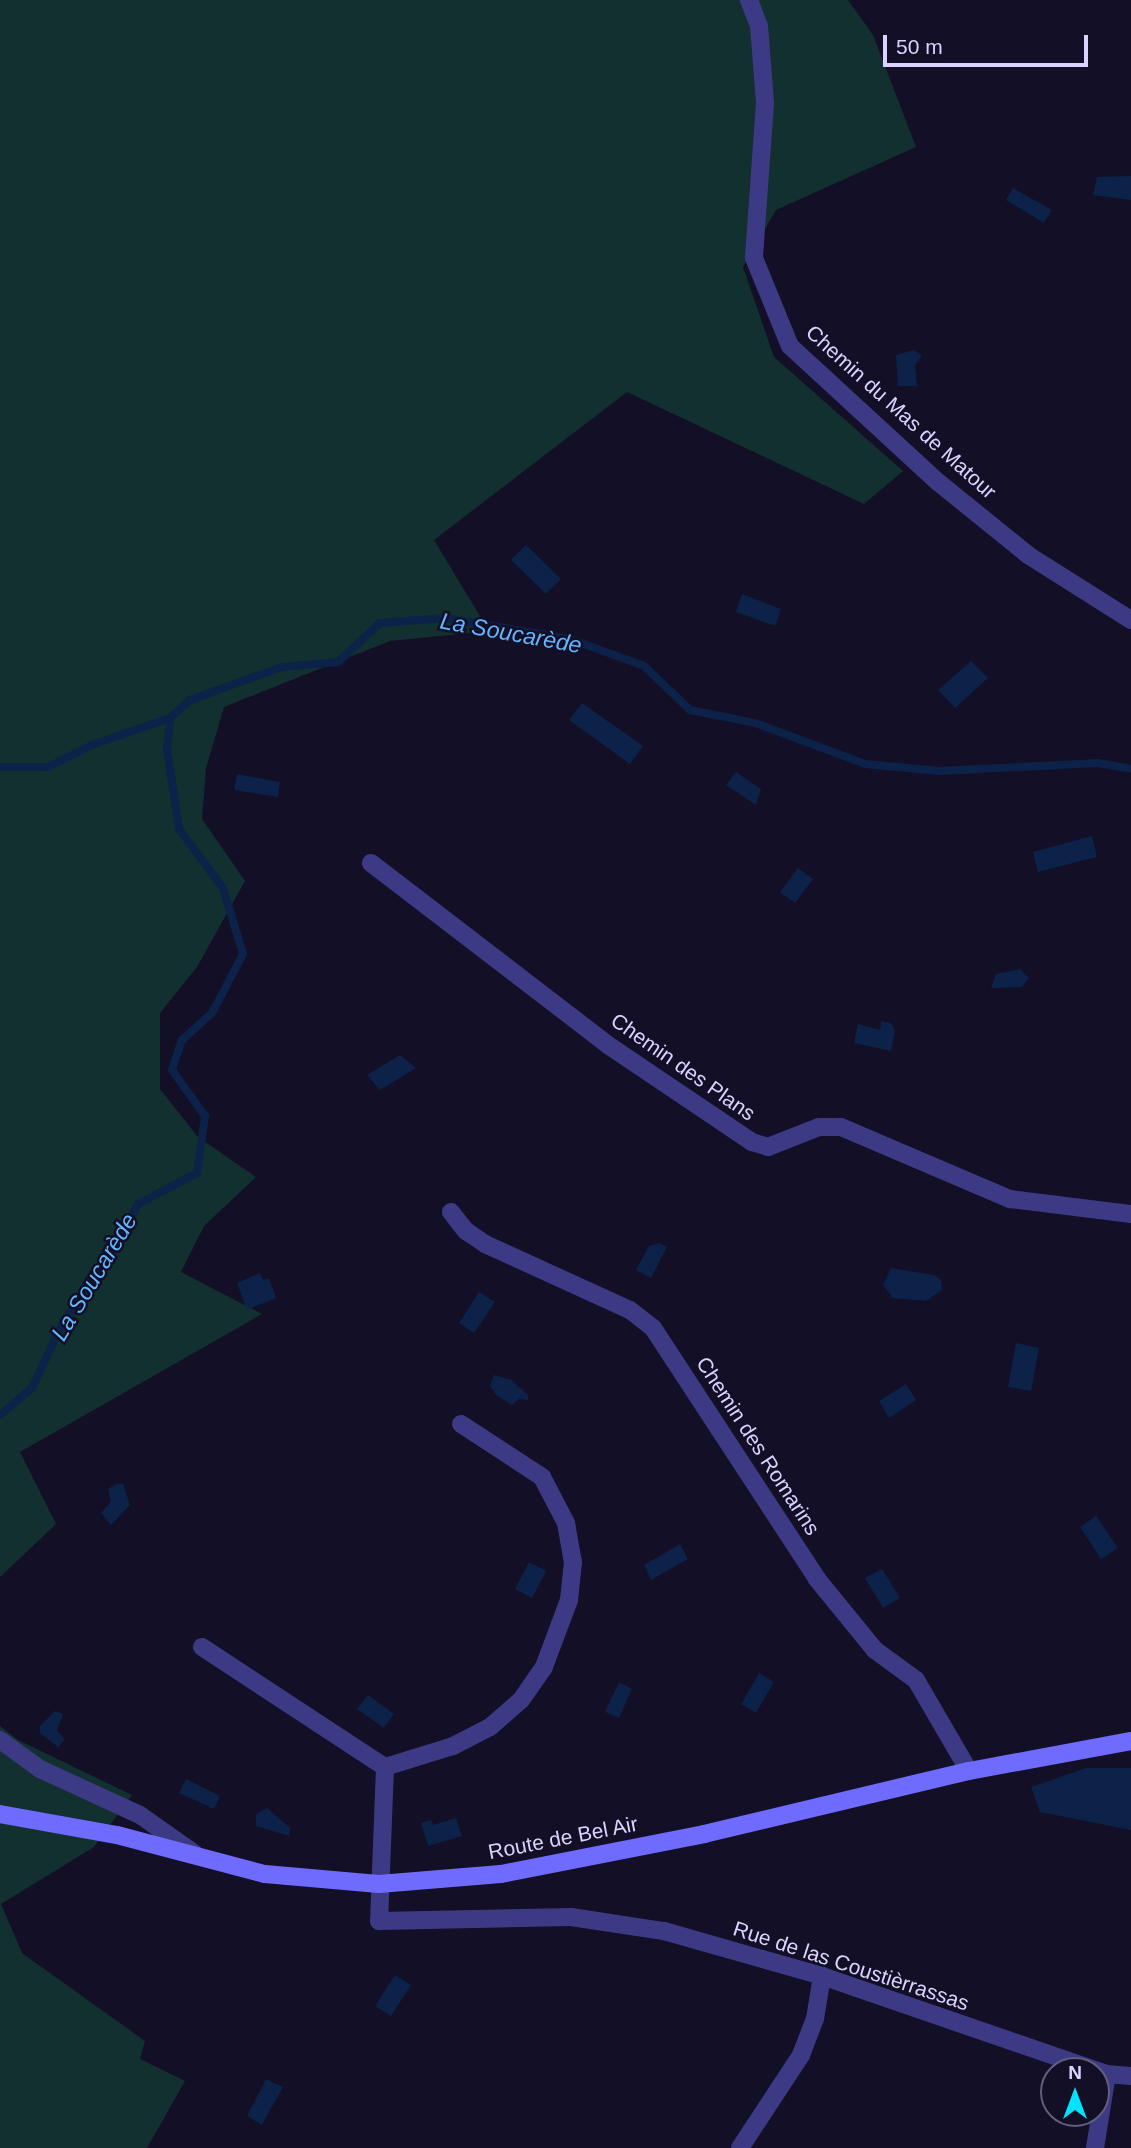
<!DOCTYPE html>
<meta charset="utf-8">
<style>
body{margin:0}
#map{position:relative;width:1131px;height:2148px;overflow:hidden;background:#130f26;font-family:Arial,sans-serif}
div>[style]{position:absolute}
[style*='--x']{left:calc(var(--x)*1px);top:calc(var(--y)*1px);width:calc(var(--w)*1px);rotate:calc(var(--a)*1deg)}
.green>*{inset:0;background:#12302f}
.water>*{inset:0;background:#0c2248}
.stream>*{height:8px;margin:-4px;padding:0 4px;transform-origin:4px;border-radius:4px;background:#0c2248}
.street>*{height:18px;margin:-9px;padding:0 9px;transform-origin:9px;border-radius:9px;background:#3d3a85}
.secondary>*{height:18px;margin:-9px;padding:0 9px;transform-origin:9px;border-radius:9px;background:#6f6bff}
span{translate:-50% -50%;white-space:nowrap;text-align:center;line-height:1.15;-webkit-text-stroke:5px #130f26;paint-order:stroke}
.street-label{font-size:21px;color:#d9d4ff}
.water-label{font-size:23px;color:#62b6ff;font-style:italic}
.north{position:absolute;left:1040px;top:2057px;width:70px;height:70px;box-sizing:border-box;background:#130f26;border:2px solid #625e7d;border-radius:50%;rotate:0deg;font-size:19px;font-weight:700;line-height:28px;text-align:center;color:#d9d4ff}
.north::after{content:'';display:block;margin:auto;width:24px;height:32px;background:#00e5ff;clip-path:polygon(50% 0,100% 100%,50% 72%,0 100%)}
.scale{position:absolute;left:883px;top:35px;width:205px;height:32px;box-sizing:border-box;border:4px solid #d9d4ff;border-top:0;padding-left:9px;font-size:21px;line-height:24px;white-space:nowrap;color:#d9d4ff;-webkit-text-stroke:5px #130f26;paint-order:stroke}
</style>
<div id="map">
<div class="green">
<div style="clip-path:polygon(0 0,848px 0,873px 35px,916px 147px,776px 210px,743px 267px,774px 357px,903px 471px,864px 504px,627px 392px,434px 540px,489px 631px,390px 641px,224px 707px,206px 768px,202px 819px,245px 881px,197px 967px,160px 1013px,160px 1089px,198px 1137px,256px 1177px,204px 1226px,181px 1272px,262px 1314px,20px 1452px,56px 1524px,0 1577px)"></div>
<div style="clip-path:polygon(0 1726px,18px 1740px,132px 1795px,94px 1847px,1px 1904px,22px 1953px,145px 2041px,140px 2059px,185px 2081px,147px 2148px,0 2148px)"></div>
</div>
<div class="water">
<div style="clip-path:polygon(1131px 176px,1131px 200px,1093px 195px,1097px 177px)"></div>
<div style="clip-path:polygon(1013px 188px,1052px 210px,1044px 223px,1006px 200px)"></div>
<div style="clip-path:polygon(914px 350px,922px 356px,915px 365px,917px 386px,898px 386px,896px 355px)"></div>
<div style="clip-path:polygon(526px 545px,561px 579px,546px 594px,511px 560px)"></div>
<div style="clip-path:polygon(742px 594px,781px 609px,775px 626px,736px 612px)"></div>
<div style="clip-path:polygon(971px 661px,988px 678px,955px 708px,938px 690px)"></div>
<div style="clip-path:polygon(582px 703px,643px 746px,630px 764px,569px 720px)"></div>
<div style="clip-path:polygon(736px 772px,761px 789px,756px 805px,726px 785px)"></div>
<div style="clip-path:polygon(237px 774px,280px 782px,278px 797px,234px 790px)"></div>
<div style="clip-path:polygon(1092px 836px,1097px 857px,1038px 872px,1033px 852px)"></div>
<div style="clip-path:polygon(798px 868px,813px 879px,795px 903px,780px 892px)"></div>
<div style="clip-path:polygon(1020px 969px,1029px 978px,1022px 987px,991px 988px,996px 974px)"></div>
<div style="clip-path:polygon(881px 1021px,891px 1023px,895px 1031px,891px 1051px,854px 1043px,858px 1024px,880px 1030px)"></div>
<div style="clip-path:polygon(400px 1055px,416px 1068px,380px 1090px,367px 1075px)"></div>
<div style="clip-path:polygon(659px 1243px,667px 1247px,651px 1278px,636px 1270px,649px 1246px)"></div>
<div style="clip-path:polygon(891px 1268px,934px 1275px,941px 1280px,942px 1290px,926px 1301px,893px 1298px,883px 1285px)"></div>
<div style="clip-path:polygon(260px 1273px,263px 1280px,269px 1278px,276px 1298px,247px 1310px,237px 1283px)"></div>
<div style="clip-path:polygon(479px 1292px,495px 1302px,474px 1333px,459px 1323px)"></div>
<div style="clip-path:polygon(1016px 1343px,1039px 1348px,1031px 1391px,1008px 1387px)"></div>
<div style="clip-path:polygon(494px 1375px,511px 1380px,528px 1395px,528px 1400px,519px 1399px,512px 1405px,496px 1395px,490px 1386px)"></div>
<div style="clip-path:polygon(906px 1384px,916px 1400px,889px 1418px,879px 1401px)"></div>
<div style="clip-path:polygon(116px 1484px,123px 1484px,130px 1505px,111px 1525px,101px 1513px,111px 1502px,108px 1489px)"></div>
<div style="clip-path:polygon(1096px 1516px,1118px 1548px,1101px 1559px,1080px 1527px)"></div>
<div style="clip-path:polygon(680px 1544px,688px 1559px,651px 1580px,644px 1565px)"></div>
<div style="clip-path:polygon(529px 1562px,546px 1571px,532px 1598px,515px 1589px)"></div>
<div style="clip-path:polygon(882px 1569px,900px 1598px,883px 1608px,865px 1578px)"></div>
<div style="clip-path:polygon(759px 1673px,774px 1682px,756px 1713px,741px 1704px)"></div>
<div style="clip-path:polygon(619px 1682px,632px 1689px,619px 1718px,605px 1712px)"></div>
<div style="clip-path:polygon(368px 1695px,394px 1714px,384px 1728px,357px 1709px)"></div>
<div style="clip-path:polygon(55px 1711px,63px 1714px,57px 1731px,65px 1739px,58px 1747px,40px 1733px,40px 1726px)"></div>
<div style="clip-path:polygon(1086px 1768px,1131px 1768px,1131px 1830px,1040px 1812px,1031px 1787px)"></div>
<div style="clip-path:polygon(186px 1779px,220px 1796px,214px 1809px,179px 1793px)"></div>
<div style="clip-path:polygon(267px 1808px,290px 1828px,289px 1836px,256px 1826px,256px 1814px)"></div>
<div style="clip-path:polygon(456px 1818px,462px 1836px,428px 1846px,421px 1823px,431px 1820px,433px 1825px)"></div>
<div style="clip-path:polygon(395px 1975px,411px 1985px,391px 2016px,375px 2006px)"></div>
<div style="clip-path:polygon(266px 2079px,283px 2087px,262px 2125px,247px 2116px)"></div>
</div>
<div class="stream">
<div style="--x:0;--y:767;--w:48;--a:0"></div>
<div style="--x:48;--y:767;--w:49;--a:-26.6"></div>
<div style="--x:92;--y:745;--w:83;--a:-19.1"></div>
<div style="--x:0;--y:1415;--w:42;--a:-40.2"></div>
<div style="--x:32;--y:1388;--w:73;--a:-64.8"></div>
<div style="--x:63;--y:1322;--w:87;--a:-54.8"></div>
<div style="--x:113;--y:1251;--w:53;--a:-62"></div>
<div style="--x:138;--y:1204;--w:67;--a:-27.7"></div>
<div style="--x:197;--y:1173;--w:58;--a:-82"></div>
<div style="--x:205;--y:1116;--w:57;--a:-125.7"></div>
<div style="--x:172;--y:1070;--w:32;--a:-72"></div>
<div style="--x:182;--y:1040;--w:40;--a:-42"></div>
<div style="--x:212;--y:1013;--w:67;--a:-62.3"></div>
<div style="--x:243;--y:954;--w:69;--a:-106.9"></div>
<div style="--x:223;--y:888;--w:74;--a:-126.7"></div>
<div style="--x:179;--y:829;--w:81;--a:-98.5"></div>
<div style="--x:167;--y:749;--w:31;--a:-84"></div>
<div style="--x:170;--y:718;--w:27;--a:-42"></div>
<div style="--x:190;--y:700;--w:98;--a:-19.7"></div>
<div style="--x:282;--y:667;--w:56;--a:-5.1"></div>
<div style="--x:338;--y:662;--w:57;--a:-42.9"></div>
<div style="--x:380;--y:623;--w:65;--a:-4.4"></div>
<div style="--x:445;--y:618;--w:127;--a:9.5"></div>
<div style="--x:570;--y:639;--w:79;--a:20"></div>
<div style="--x:644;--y:666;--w:64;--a:43.7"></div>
<div style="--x:690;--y:710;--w:66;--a:11.3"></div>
<div style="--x:755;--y:723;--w:117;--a:20.4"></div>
<div style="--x:865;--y:764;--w:75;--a:5.3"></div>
<div style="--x:940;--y:771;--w:158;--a:-2.9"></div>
<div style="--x:1098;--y:763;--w:34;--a:10"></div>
</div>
<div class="street">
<div style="--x:749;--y:0;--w:28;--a:69"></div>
<div style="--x:759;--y:26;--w:77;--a:85.5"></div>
<div style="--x:765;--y:103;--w:155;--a:94.1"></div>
<div style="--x:754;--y:258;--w:95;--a:67.8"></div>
<div style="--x:790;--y:346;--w:201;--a:42.6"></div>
<div style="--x:938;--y:482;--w:116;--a:39"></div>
<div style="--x:1028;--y:555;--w:122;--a:32.3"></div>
<div style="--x:371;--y:863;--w:299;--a:37.5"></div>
<div style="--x:608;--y:1045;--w:174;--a:34"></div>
<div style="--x:752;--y:1142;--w:17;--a:17"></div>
<div style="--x:768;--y:1147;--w:55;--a:-21.4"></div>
<div style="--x:819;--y:1127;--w:22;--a:0"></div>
<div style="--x:841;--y:1127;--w:184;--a:23.1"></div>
<div style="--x:1010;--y:1199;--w:122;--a:7.1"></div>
<div style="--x:451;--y:1212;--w:24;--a:52"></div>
<div style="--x:466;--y:1231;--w:23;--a:34"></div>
<div style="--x:485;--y:1244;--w:159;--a:24.5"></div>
<div style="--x:630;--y:1310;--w:29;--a:38"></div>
<div style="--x:653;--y:1328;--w:300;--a:56.8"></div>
<div style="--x:817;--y:1579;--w:92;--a:50.8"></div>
<div style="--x:875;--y:1650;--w:51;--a:36.2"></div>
<div style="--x:916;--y:1680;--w:105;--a:59.8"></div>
<div style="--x:461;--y:1424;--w:97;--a:33.2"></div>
<div style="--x:542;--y:1477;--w:52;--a:62.4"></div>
<div style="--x:566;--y:1523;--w:40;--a:80"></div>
<div style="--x:573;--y:1562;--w:38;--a:96"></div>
<div style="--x:569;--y:1600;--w:72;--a:110.5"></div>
<div style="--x:544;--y:1667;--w:40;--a:124.9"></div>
<div style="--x:521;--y:1700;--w:41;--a:138.9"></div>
<div style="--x:490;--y:1727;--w:42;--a:152.8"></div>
<div style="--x:453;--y:1746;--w:71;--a:162.8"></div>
<div style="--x:385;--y:1767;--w:154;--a:92.2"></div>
<div style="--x:379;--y:1921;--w:192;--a:-1.2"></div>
<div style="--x:571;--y:1917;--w:94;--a:8.6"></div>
<div style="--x:664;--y:1931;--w:164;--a:15.9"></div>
<div style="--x:822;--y:1976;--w:301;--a:19"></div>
<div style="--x:1107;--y:2074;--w:24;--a:5"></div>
<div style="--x:202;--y:1647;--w:219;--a:33.3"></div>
<div style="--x:0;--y:1740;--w:49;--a:35.9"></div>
<div style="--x:40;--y:1769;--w:110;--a:24.7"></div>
<div style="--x:140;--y:1815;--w:67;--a:35.3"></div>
<div style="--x:740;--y:2148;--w:111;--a:-56.7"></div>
<div style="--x:801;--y:2055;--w:39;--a:-69"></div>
<div style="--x:815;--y:2019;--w:44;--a:-80.8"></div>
<div style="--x:1095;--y:2148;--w:75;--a:-80.8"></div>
</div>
<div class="secondary">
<div style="--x:0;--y:1814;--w:119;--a:10.2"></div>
<div style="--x:117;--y:1835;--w:153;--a:14.8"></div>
<div style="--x:265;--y:1874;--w:114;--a:5"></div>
<div style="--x:379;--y:1884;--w:122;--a:-4.7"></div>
<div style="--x:501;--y:1874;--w:207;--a:-11.1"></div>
<div style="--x:704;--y:1834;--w:272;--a:-13.4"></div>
<div style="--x:969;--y:1771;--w:165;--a:-10.5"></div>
</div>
<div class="street-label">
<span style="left:901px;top:412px;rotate:42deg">Chemin du Mas de Matour</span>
<span style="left:683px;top:1067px;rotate:35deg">Chemin des Plans</span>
<span style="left:758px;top:1446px;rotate:57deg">Chemin des Romarins</span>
<span style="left:563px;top:1838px;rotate:-11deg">Route de Bel Air</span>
<span style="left:851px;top:1966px;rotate:18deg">Rue de las Coustièrrassas</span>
</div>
<div class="water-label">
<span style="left:511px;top:633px;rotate:10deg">La Soucarède</span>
<span style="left:94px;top:1277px;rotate:-59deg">La Soucarède</span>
</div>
<div class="north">N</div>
<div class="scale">50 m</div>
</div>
